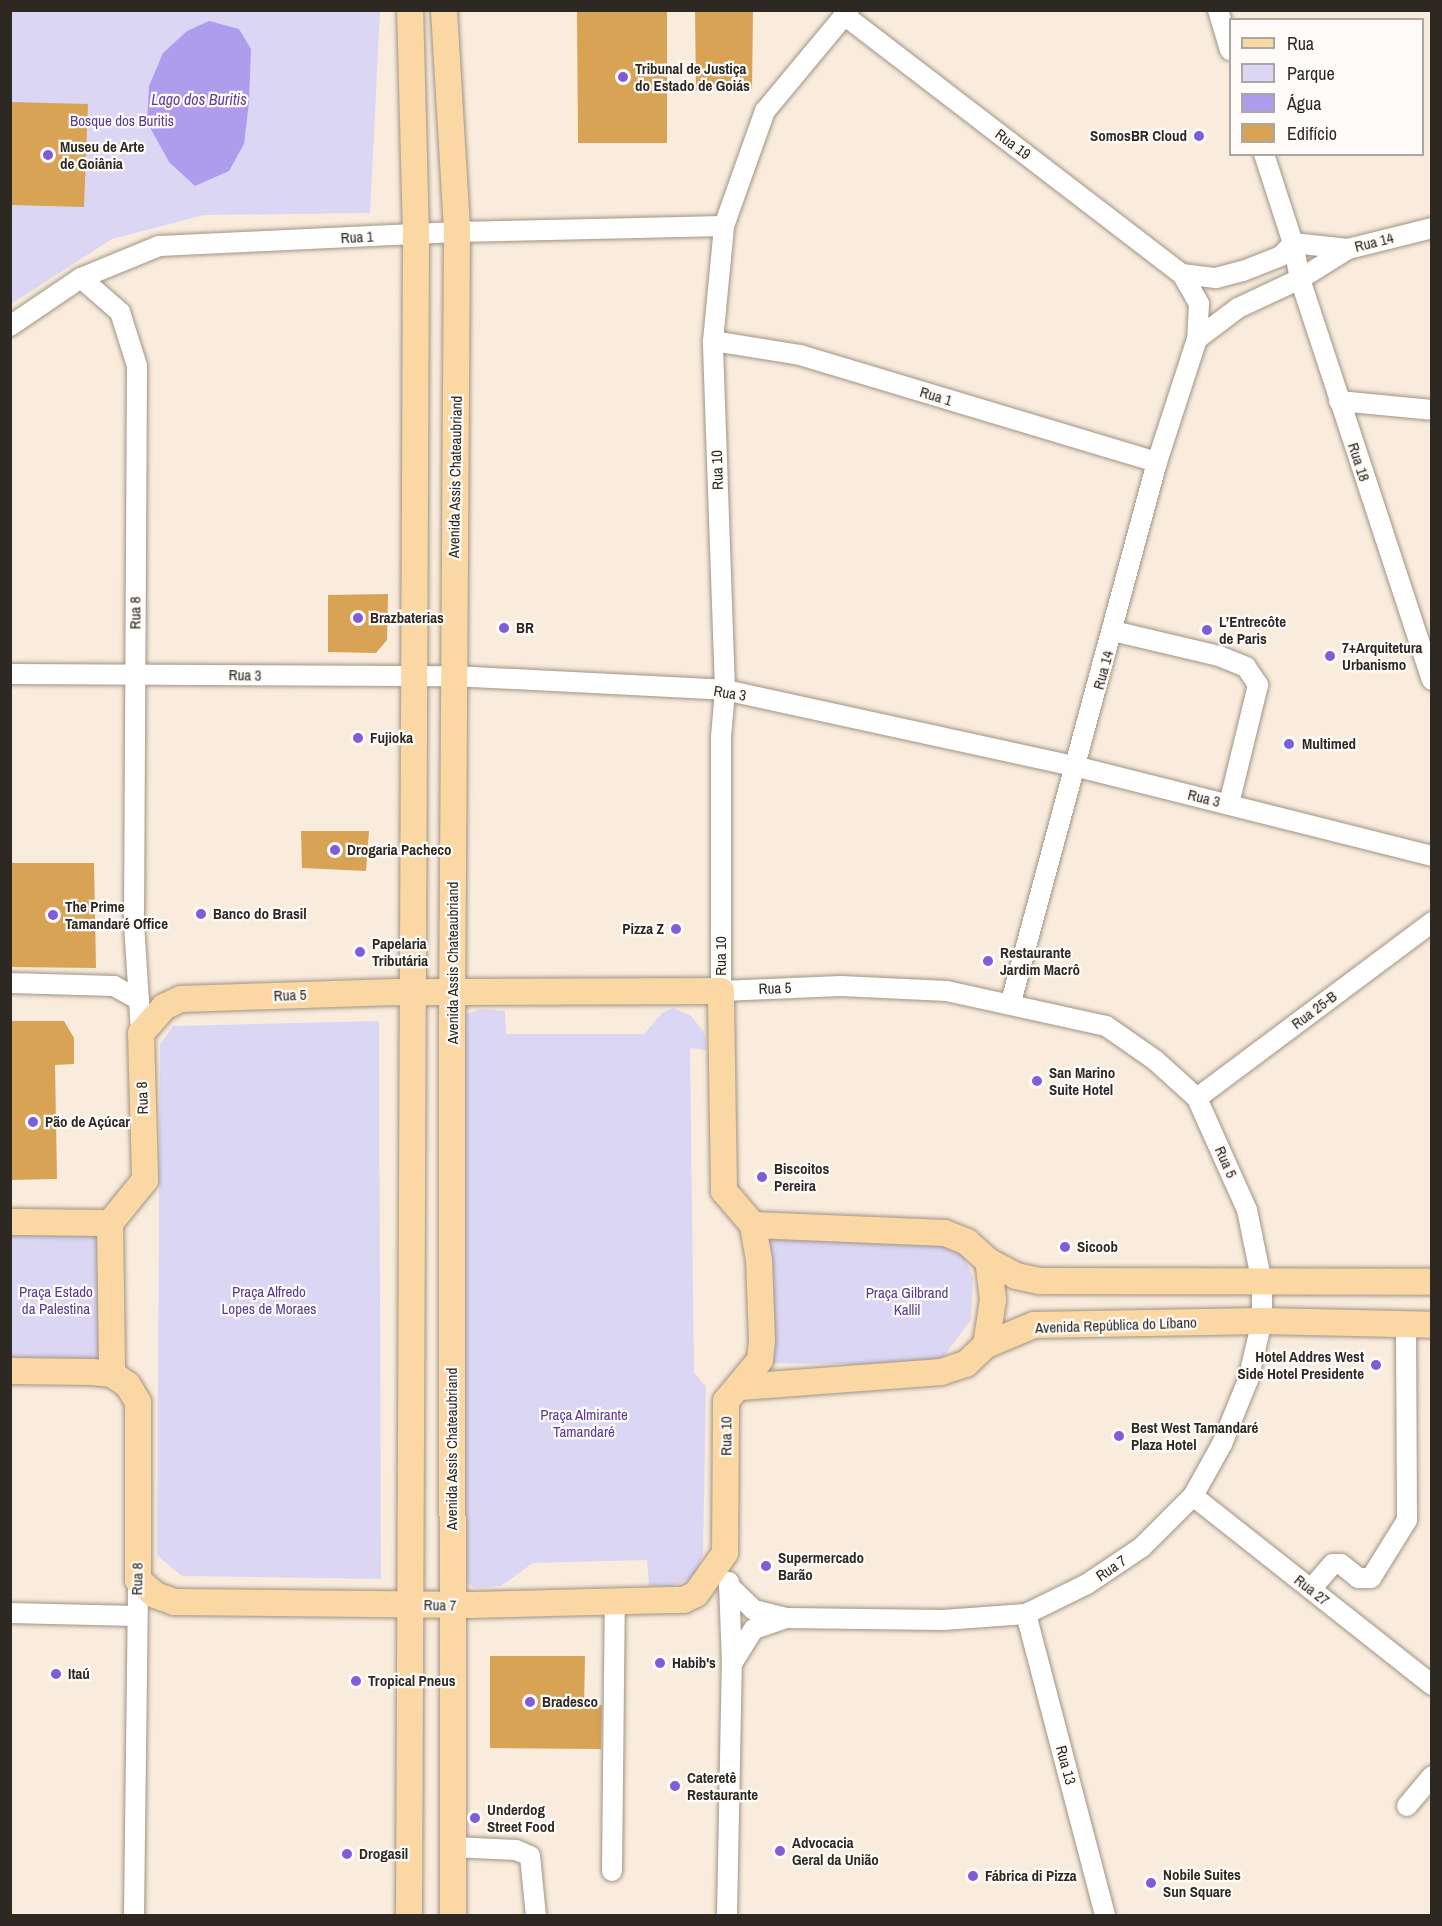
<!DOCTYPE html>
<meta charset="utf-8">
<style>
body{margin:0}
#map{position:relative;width:1442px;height:1926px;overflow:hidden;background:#f9ecdc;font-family:"Archivo Narrow",sans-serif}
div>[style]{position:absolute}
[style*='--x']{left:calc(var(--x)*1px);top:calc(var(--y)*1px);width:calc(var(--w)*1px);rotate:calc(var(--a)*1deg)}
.green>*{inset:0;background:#dcd6f5}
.water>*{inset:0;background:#ae9dec}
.building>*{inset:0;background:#d9a356}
.roads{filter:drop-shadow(0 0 2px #a09485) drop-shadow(0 0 2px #a09485)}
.minor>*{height:20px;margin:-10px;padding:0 10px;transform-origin:10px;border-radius:10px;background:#fff}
.major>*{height:26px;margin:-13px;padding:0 13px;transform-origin:13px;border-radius:13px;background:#fbd7a4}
.dots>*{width:16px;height:16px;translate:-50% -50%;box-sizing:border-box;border:3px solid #fefbf8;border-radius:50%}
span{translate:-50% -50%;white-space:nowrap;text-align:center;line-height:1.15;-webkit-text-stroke:4.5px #fefbf8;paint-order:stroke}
.poi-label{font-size:15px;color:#2d2822;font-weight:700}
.left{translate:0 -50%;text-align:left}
.right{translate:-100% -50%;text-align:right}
.park-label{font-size:15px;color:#573b97}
.street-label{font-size:15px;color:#2d2822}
.water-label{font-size:16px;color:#5c419d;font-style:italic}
.frame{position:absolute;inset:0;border:12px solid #2d2822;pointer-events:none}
.legend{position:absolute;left:1229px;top:18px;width:195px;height:138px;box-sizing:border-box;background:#fefbf8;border:2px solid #aaa7a2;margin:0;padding:8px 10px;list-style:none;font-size:18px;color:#2d2822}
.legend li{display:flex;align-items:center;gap:12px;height:30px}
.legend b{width:30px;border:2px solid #aaa7a2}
</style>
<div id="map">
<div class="green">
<div style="clip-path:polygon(11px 11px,380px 11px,370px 213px,204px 215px,112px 239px,11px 304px)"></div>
<div style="clip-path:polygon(673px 1008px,691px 1016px,704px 1032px,707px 1050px,690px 1048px,694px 1372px,706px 1387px,703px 1555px,693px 1578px,671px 1586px,649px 1586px,647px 1560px,533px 1563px,501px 1586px,474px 1588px,463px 1579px,465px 1015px,481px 1009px,505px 1011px,506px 1034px,644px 1034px,662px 1013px)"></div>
<div style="clip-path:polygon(379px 1021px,381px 1579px,182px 1576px,157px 1555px,160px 1045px,173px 1026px)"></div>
<div style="clip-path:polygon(11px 1234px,100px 1234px,102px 1362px,11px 1360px)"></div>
<div style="clip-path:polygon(767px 1235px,947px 1243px,963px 1256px,973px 1277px,971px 1320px,944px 1356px,920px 1365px,763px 1363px)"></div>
</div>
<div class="water">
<div style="clip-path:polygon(209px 21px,239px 29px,251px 49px,249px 102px,244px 144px,229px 171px,195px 186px,169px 162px,147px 122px,149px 86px,163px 53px,187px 31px)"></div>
</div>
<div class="building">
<div style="clip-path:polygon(577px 10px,667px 10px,667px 143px,578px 143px)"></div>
<div style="clip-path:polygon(695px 10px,753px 10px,752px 89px,696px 90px)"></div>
<div style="clip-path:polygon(10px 102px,88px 104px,84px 207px,10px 205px)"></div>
<div style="clip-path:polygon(388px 594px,387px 640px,376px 653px,328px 652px,328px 595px)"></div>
<div style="clip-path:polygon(301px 831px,369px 831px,366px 871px,302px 868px)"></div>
<div style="clip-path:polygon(10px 863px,94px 863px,96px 968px,10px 967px)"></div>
<div style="clip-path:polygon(10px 1021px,64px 1021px,74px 1038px,74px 1064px,55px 1065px,57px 1179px,10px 1180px)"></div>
<div style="clip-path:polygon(490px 1656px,585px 1656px,584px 1705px,602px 1705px,601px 1749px,490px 1748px)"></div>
</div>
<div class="roads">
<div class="minor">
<div style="--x:1218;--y:10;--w:42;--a:73.3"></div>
<div style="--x:844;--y:15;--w:426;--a:37.5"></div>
<div style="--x:1182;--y:274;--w:34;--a:60"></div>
<div style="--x:1199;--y:304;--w:35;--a:93"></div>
<div style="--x:1197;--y:339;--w:129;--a:108"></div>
<div style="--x:1157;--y:462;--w:559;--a:105.13"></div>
<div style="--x:1264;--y:154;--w:94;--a:72"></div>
<div style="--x:1293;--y:243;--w:37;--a:79"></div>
<div style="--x:1300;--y:279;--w:422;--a:71.8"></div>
<div style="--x:1293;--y:243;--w:55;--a:6.2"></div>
<div style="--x:1182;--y:274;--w:34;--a:7"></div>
<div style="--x:1216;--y:278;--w:28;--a:-15"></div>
<div style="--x:1243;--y:271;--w:41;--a:-21.5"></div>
<div style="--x:1281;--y:256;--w:18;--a:-47"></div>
<div style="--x:81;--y:278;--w:52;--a:41.1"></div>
<div style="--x:120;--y:312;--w:57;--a:72.5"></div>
<div style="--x:137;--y:366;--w:558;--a:90.31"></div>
<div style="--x:134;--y:924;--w:109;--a:86.3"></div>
<div style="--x:10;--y:326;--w:86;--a:-34.1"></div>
<div style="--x:81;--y:278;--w:84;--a:-22.3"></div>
<div style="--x:159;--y:246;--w:298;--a:-2.7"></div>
<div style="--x:457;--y:232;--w:267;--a:-1.3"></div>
<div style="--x:1197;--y:339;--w:51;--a:-37.1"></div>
<div style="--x:1238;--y:308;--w:68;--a:-25.1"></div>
<div style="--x:1300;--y:279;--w:57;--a:-32"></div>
<div style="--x:1348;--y:249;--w:87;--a:-14"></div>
<div style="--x:713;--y:341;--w:88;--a:9.1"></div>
<div style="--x:800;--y:355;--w:373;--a:16.7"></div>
<div style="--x:1339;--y:401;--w:93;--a:5.5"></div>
<div style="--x:1113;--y:631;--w:109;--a:13.3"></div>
<div style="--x:1219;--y:656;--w:29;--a:22"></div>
<div style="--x:1246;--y:667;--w:22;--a:56"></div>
<div style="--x:1258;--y:685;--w:122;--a:103.7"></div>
<div style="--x:10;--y:674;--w:443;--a:0.3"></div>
<div style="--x:453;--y:676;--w:272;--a:2.9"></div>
<div style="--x:725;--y:690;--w:361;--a:12.3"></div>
<div style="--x:1078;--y:767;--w:365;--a:14.1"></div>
<div style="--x:10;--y:983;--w:104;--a:1.7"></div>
<div style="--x:114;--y:986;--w:29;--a:29"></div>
<div style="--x:1197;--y:1098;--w:294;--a:-36.8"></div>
<div style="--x:1193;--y:1496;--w:305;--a:38.3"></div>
<div style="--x:729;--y:1586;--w:35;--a:44"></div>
<div style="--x:754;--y:1610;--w:33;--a:14"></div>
<div style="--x:786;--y:1618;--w:157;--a:0.7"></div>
<div style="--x:943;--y:1620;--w:83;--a:-4.1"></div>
<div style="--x:1026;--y:1614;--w:68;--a:-26.2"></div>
<div style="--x:1087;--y:1584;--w:66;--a:-33.9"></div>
<div style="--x:1142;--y:1547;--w:72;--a:-45"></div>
<div style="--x:1193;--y:1496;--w:60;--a:-60.9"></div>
<div style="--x:1222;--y:1444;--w:69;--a:-67.9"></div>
<div style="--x:1248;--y:1380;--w:61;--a:-76.7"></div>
<div style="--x:1262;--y:1321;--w:38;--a:-90"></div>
<div style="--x:1262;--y:1283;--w:75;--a:-101.6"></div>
<div style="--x:1247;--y:1210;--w:123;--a:-114.1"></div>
<div style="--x:1197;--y:1098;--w:57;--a:-137.9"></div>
<div style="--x:1155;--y:1060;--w:60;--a:-145.2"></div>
<div style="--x:1106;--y:1026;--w:163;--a:-167.6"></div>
<div style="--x:947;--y:991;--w:106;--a:-177.3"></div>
<div style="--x:841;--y:986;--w:120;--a:177.6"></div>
<div style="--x:721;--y:991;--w:254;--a:-90"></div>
<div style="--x:721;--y:737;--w:47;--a:-85.1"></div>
<div style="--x:725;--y:690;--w:349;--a:-92"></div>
<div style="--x:713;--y:341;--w:116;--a:-84.5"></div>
<div style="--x:724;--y:226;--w:122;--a:-70.4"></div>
<div style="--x:765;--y:111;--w:131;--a:-50.3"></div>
<div style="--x:1311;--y:1589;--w:33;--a:-49"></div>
<div style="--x:1333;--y:1564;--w:8;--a:0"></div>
<div style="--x:1341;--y:1564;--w:22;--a:39"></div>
<div style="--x:1358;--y:1578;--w:13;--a:0"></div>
<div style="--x:1371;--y:1578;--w:68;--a:-58.2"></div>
<div style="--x:1407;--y:1520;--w:196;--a:-90.3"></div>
<div style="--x:10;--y:1613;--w:126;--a:1.4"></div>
<div style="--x:1026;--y:1614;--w:312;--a:75.3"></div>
<div style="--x:733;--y:1662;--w:39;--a:-58"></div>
<div style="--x:754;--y:1629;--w:34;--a:-19"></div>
<div style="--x:1407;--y:1806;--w:39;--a:-50"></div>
<div style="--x:453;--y:1847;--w:63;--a:2.7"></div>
<div style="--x:516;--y:1850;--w:15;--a:23"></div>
<div style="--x:530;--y:1856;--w:60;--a:84.3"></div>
<div style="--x:612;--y:1871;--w:270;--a:-89.4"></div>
<div style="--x:134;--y:1916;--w:336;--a:-89.3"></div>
<div style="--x:727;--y:1916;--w:252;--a:-88.9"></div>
<div style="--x:732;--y:1664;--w:82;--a:-92.1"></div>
</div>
<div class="major">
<div style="--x:444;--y:10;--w:222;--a:86.6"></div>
<div style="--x:457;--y:232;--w:800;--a:90.36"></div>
<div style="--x:452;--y:1032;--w:884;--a:89.94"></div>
<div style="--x:10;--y:1222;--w:100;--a:0.6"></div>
<div style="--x:753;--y:1225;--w:192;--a:2.4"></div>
<div style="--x:945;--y:1233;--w:24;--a:22"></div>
<div style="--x:967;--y:1242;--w:28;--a:42"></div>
<div style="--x:988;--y:1261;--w:32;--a:28"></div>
<div style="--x:1016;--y:1276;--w:25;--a:12"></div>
<div style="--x:1040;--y:1281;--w:392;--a:0.1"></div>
<div style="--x:986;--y:1345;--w:46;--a:-81.2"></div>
<div style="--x:993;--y:1300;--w:39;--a:-97"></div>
<div style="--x:10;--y:1371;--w:82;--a:0.7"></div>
<div style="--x:92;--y:1372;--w:20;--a:6"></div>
<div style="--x:112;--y:1374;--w:19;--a:35"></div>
<div style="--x:128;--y:1385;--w:20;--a:60"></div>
<div style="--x:138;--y:1402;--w:178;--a:90"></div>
<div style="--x:138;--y:1580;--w:23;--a:41"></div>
<div style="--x:155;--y:1595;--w:20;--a:20"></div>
<div style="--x:174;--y:1602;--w:298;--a:0.6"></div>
<div style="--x:472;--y:1605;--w:212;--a:-1.4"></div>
<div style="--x:684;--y:1600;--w:13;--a:-27"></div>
<div style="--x:696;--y:1594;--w:50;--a:-54.7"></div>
<div style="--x:725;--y:1553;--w:152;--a:-89.6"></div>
<div style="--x:726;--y:1401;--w:53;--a:-50.3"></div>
<div style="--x:760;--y:1360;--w:19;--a:-84"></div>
<div style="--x:762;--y:1341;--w:81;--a:-92.1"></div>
<div style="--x:759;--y:1260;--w:36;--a:-100"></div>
<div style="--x:753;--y:1225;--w:45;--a:-130.5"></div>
<div style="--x:724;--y:1191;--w:200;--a:-90.9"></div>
<div style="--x:721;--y:991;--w:326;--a:179.8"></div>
<div style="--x:395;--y:992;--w:214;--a:178.1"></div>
<div style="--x:181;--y:999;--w:19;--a:155"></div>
<div style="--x:164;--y:1007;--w:35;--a:131"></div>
<div style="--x:141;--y:1033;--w:147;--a:88.4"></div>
<div style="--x:145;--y:1180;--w:55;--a:129.1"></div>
<div style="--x:110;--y:1223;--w:151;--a:89.2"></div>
<div style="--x:741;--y:1387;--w:201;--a:-4.3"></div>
<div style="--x:941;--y:1372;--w:26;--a:-18"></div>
<div style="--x:966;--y:1364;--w:28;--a:-44"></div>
<div style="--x:986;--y:1345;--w:52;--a:-22.6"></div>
<div style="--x:1034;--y:1325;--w:228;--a:-1"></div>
<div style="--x:1262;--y:1321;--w:170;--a:1.3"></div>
<div style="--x:409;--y:1916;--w:1681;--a:-89.76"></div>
<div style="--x:416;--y:235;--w:225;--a:-91.5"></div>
</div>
</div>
<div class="dots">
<div style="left:623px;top:77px;background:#805cd7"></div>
<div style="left:1199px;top:136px;background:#805cd7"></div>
<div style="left:48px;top:155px;background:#805cd7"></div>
<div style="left:358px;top:618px;background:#805cd7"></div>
<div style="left:504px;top:628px;background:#805cd7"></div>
<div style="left:1207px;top:630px;background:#805cd7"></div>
<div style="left:1330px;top:656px;background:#805cd7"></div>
<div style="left:358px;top:738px;background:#805cd7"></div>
<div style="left:1289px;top:744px;background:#805cd7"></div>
<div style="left:335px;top:850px;background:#805cd7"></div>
<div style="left:201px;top:914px;background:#805cd7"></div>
<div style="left:53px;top:915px;background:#805cd7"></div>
<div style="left:676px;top:929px;background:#805cd7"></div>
<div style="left:360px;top:952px;background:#805cd7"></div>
<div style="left:988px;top:961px;background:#805cd7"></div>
<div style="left:1037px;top:1081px;background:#805cd7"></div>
<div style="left:33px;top:1122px;background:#805cd7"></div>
<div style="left:762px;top:1177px;background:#805cd7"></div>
<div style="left:1065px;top:1247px;background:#805cd7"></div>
<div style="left:1376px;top:1365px;background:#805cd7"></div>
<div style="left:1119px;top:1436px;background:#805cd7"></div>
<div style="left:766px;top:1566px;background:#805cd7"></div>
<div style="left:660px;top:1663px;background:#805cd7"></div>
<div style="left:56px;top:1674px;background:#805cd7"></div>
<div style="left:356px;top:1681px;background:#805cd7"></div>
<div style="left:530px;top:1702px;background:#805cd7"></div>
<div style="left:675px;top:1786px;background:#805cd7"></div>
<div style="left:475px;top:1818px;background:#805cd7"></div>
<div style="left:780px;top:1851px;background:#805cd7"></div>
<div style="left:347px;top:1854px;background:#805cd7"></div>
<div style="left:973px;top:1876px;background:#805cd7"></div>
<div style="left:1151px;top:1883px;background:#805cd7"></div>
</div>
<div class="poi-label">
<span class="left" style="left:635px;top:77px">Tribunal de Justiça<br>do Estado de Goiás</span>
<span class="right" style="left:1187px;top:136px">SomosBR Cloud</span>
<span class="left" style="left:60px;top:155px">Museu de Arte<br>de Goiânia</span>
<span class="left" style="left:370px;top:618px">Brazbaterias</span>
<span class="left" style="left:1219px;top:630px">L’Entrecôte<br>de Paris</span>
<span class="left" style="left:516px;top:628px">BR</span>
<span class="left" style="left:1342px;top:656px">7+Arquitetura<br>Urbanismo</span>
<span class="left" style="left:370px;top:738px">Fujioka</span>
<span class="left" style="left:1302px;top:744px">Multimed</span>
<span class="left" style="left:347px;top:850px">Drogaria Pacheco</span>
<span class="left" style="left:65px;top:915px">The Prime<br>Tamandaré Office</span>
<span class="left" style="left:213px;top:914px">Banco do Brasil</span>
<span class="right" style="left:664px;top:929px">Pizza Z</span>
<span class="left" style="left:372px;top:952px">Papelaria<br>Tributária</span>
<span class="left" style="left:1000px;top:961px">Restaurante<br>Jardim Macrô</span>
<span class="left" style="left:1049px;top:1081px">San Marino<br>Suite Hotel</span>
<span class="left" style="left:45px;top:1122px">Pão de Açúcar</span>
<span class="left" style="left:774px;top:1177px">Biscoitos<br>Pereira</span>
<span class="left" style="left:1077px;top:1247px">Sicoob</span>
<span class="right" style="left:1364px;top:1365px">Hotel Addres West<br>Side Hotel Presidente</span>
<span class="left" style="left:1131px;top:1436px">Best West Tamandaré<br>Plaza Hotel</span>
<span class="left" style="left:778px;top:1566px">Supermercado<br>Barão</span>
<span class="left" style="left:672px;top:1663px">Habib's</span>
<span class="left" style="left:68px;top:1674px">Itaú</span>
<span class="left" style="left:368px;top:1681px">Tropical Pneus</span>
<span class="left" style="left:542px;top:1702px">Bradesco</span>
<span class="left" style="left:687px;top:1786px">Cateretê<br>Restaurante</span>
<span class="left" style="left:487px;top:1818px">Underdog<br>Street Food</span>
<span class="left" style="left:792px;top:1851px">Advocacia<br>Geral da União</span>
<span class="left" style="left:359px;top:1854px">Drogasil</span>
<span class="left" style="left:1163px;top:1883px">Nobile Suites<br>Sun Square</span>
<span class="left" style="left:985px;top:1876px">Fábrica di Pizza</span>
</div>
<div class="park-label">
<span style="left:122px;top:121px">Bosque dos Buritis</span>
<span style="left:56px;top:1300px">Praça Estado<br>da Palestina</span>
<span style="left:269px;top:1300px">Praça Alfredo<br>Lopes de Moraes</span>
<span style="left:907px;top:1301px">Praça Gilbrand<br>Kallil</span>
<span style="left:584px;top:1423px">Praça Almirante<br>Tamandaré</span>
</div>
<div class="street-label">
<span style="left:1013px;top:144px;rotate:37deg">Rua 19</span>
<span style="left:357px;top:237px;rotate:-3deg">Rua 1</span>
<span style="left:1374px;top:242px;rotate:-14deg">Rua 14</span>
<span style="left:936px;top:396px;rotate:17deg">Rua 1</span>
<span style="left:1359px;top:462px;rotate:72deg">Rua 18</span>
<span style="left:717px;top:470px;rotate:-92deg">Rua 10</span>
<span style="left:455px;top:477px;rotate:-89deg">Avenida Assis Chateaubriand</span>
<span style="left:135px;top:613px;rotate:-90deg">Rua 8</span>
<span style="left:1103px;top:670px;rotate:-75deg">Rua 14</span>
<span style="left:245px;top:675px;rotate:1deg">Rua 3</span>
<span style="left:730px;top:693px;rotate:9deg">Rua 3</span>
<span style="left:1204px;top:798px;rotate:14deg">Rua 3</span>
<span style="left:721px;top:956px;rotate:-90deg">Rua 10</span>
<span style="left:453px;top:963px;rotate:-90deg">Avenida Assis Chateaubriand</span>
<span style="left:775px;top:988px;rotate:-2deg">Rua 5</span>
<span style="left:290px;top:995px;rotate:-2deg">Rua 5</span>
<span style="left:1314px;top:1010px;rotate:-37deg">Rua 25-B</span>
<span style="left:142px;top:1098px;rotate:-92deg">Rua 8</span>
<span style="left:1226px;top:1162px;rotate:66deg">Rua 5</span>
<span style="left:1116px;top:1325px;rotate:-2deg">Avenida República do Líbano</span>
<span style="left:726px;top:1436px;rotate:-90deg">Rua 10</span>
<span style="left:452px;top:1449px;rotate:-90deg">Avenida Assis Chateaubriand</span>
<span style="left:1111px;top:1568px;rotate:-34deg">Rua 7</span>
<span style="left:137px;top:1579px;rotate:-89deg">Rua 8</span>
<span style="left:1312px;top:1590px;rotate:38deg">Rua 27</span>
<span style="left:440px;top:1605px;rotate:1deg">Rua 7</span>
<span style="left:1066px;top:1765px;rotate:75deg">Rua 13</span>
</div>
<div class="water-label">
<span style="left:199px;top:99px">Lago dos Buritis</span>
</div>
<div class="frame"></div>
<ul class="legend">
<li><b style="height:8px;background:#fbd7a4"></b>Rua</li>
<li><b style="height:16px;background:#dcd6f5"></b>Parque</li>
<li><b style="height:16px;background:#ae9dec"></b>Água</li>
<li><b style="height:16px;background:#d9a356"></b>Edifício</li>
</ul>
</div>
